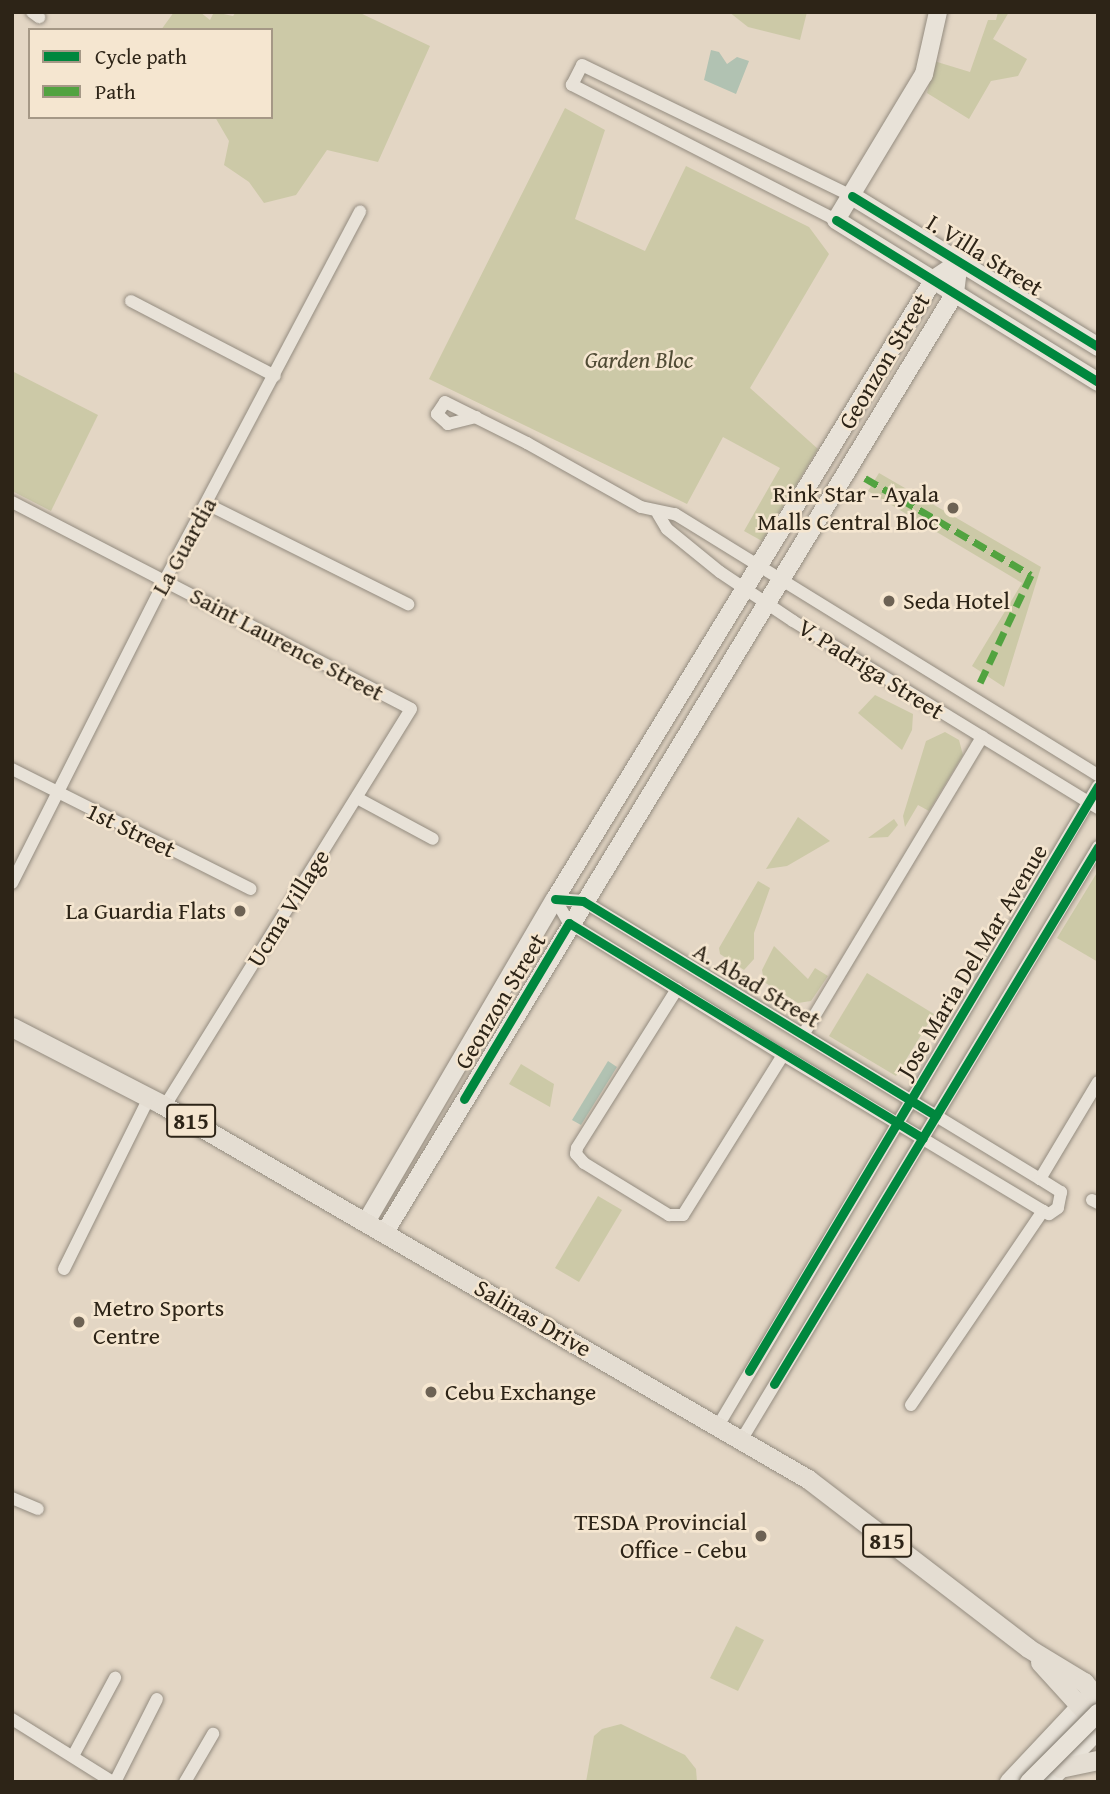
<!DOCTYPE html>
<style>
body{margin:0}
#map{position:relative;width:1110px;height:1794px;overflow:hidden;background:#e3d6c4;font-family:"Gentium Book Plus",serif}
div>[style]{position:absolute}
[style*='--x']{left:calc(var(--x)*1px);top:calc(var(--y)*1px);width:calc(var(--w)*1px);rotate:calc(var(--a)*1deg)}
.green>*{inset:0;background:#ccc9a7}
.water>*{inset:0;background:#b1c2b2}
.roads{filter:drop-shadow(0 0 2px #948c80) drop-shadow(0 0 2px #948c80)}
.street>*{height:12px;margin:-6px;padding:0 6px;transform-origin:6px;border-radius:6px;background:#e8e2d8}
.secondary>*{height:18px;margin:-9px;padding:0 9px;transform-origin:9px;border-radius:9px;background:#e8e2d8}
.primary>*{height:19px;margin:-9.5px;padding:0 9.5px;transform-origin:9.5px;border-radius:9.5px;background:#e4ddd2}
.bridges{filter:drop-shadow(0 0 2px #7b7469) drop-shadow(0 0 2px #7b7469)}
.secondary-bridge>*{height:18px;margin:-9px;padding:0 9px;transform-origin:9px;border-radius:9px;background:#e8e2d8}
.quiet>*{height:7px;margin-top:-3.5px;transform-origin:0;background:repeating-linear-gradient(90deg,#52a340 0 14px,transparent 0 21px)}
.cycleway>*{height:9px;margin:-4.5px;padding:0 4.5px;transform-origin:4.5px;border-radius:4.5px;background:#00873e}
.dots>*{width:19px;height:19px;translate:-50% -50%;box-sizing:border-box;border:4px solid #f5e6d0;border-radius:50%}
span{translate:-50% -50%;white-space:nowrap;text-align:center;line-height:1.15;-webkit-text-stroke:5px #f5e6d0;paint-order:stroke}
.shield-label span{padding:2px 5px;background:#f5e6d0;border:2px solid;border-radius:5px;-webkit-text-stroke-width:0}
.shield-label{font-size:23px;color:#2d2417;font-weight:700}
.street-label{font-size:24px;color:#2d2417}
.park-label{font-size:24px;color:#504b35;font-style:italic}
.poi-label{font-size:24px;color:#2d2417}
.right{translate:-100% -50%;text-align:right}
.left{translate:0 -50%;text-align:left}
.frame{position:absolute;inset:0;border:14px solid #2d2417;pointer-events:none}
.legend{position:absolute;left:28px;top:28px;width:245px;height:91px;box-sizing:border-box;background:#f5e6d0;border:2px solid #a59886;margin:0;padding:9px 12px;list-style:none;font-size:21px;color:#2d2417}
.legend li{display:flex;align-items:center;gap:14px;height:35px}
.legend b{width:35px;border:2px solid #a59886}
</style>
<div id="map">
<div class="green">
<div style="clip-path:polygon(174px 12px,200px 12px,210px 20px,214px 12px,233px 16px,236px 12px,358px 12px,430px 46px,378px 162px,327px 150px,296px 195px,264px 203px,249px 182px,224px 165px,229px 141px,215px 117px,271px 117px,271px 30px,161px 30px)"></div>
<div style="clip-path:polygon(729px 12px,807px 12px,800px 40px,748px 27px)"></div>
<div style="clip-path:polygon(998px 12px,1009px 12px,993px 39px,1027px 59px,1018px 76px,991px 81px,969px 119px,927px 93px,934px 61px,970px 72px,988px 20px,996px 20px)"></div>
<div style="clip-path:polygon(565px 108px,605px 130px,575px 219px,645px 251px,686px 166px,809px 227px,829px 254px,750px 388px,818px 449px,762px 541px,744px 531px,780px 468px,723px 437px,687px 504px,429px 379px)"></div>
<div style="clip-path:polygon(12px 371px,98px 415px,51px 511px,12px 491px)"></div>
<div style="clip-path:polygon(879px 473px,1041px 567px,1004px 687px,972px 666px,1022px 583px,868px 491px)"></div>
<div style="clip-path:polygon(875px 695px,913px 714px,912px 730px,902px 750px,858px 713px)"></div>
<div style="clip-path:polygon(945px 732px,959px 740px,963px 755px,929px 811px,918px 805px,905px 827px,903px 816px,926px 741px)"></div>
<div style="clip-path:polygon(798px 817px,830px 841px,787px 866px,766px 869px)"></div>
<div style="clip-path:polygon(894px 819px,898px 825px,888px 837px,868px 838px)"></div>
<div style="clip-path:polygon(1098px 871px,1098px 962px,1057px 938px)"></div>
<div style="clip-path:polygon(758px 881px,770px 888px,754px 933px,754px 959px,744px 970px,720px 954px,719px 948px)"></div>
<div style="clip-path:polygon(774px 946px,808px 979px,815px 968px,828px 976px,811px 1001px,798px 1003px,764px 982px,762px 970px)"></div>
<div style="clip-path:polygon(867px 973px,934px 1014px,896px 1076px,829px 1036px)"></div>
<div style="clip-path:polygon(521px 1064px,554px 1084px,550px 1107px,509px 1084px)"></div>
<div style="clip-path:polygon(598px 1196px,622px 1210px,579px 1282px,555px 1268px)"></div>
<div style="clip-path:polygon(736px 1626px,764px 1640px,738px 1691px,710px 1678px)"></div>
<div style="clip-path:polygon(621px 1724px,685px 1755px,696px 1769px,697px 1782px,586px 1782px,594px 1736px,602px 1729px)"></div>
</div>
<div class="water">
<div style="clip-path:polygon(711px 50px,719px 52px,727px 64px,737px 57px,749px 61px,736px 94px,704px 80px)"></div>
<div style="clip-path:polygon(608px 1061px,617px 1067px,581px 1125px,572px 1120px)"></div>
</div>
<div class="roads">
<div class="street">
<div style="--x:32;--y:12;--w:9;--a:36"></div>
<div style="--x:836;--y:220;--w:297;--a:-152.9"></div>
<div style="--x:572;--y:85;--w:22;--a:-63"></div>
<div style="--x:582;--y:65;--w:300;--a:25.9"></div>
<div style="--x:131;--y:301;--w:162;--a:27.5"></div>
<div style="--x:476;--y:417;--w:29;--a:166"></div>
<div style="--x:448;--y:424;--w:15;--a:-138"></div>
<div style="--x:437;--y:414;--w:14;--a:-56"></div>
<div style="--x:445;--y:402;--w:92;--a:26.6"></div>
<div style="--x:527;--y:443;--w:131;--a:29.3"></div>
<div style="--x:641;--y:507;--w:35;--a:12"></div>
<div style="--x:675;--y:514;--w:497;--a:31.7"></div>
<div style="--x:12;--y:502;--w:449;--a:27.4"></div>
<div style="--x:411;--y:709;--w:467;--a:121.8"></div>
<div style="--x:207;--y:504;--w:225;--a:26.5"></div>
<div style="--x:658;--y:514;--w:17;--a:59"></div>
<div style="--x:667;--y:529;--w:68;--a:39.1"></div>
<div style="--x:720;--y:572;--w:88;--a:33.9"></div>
<div style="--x:793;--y:621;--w:358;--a:31.5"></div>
<div style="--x:12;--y:769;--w:267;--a:26.7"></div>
<div style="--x:357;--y:798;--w:86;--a:28.3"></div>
<div style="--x:12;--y:883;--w:339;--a:-63.2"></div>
<div style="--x:165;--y:580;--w:417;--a:-62.1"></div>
<div style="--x:555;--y:899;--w:28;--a:4"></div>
<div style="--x:583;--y:901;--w:535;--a:31.31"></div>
<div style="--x:1040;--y:1179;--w:25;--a:32"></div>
<div style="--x:1061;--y:1192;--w:16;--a:101"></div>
<div style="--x:1058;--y:1208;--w:11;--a:146"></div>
<div style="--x:1049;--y:1214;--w:7;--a:-153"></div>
<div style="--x:1043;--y:1211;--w:303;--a:-149"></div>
<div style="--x:783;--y:1055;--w:251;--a:-148.3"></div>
<div style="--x:569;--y:923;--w:28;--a:-120"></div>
<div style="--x:677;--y:989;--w:188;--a:122.2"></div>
<div style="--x:577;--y:1148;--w:6;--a:99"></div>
<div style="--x:576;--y:1154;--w:12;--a:48"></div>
<div style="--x:584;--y:1163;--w:100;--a:31.5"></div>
<div style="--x:669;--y:1215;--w:14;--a:0"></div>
<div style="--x:683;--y:1215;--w:189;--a:-58"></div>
<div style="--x:803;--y:1035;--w:348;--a:-59"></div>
<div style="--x:1040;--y:1179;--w:113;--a:-59.1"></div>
<div style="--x:1092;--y:1200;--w:7;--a:27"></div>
<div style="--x:64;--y:1269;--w:191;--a:-63.6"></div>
<div style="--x:911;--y:1405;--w:235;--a:-55.8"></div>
<div style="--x:718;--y:1426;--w:744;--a:-59.3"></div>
<div style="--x:742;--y:1439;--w:691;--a:-58.98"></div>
<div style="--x:12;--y:1498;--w:28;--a:23"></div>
<div style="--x:12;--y:1719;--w:119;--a:32"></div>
<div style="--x:73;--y:1756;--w:89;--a:-61.7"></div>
<div style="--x:115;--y:1782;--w:93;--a:-63.2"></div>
<div style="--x:185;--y:1782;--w:56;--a:-59.7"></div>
</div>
<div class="secondary">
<div style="--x:938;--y:12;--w:64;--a:102.7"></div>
<div style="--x:924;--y:74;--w:170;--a:121.1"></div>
<div style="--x:836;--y:220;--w:308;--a:31.7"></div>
<div style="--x:852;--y:196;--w:289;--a:31.5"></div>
<div style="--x:366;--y:1222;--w:374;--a:-59.7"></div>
<div style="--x:555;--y:899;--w:727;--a:-58.56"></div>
<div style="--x:934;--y:279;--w:30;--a:-34"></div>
<div style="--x:385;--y:1232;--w:1098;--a:-58.74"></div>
<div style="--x:955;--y:293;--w:31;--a:-83"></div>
<div style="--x:1009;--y:1782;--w:115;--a:-46.8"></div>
<div style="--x:1048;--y:1782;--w:72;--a:-46.1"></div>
</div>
<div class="primary">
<div style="--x:12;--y:1027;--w:168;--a:27.3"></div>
<div style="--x:161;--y:1104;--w:748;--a:30.1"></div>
<div style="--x:808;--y:1479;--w:277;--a:37.5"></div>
<div style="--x:1028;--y:1648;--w:66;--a:31.3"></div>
<div style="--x:1084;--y:1682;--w:22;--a:51"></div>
<div style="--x:1040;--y:1662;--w:86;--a:47.8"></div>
<div style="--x:1060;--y:1768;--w:39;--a:-12"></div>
</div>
</div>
<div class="bridges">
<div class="secondary-bridge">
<div style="--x:1029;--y:1782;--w:98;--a:-45"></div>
</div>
</div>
<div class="quiet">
<div style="--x:865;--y:478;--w:192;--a:30.3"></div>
<div style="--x:1031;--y:575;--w:119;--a:115.3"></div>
</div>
<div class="cycleway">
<div style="--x:852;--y:196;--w:289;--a:31.5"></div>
<div style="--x:836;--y:220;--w:308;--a:31.7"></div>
<div style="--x:555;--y:899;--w:28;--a:4"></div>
<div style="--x:583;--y:901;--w:413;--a:31.3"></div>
<div style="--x:464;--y:1099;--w:205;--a:-59.2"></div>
<div style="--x:569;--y:923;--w:414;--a:31.3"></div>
<div style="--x:749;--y:1371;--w:681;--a:-59.18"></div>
<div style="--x:774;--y:1384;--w:627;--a:-58.9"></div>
</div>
<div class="dots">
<div style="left:953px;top:508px;background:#6d6254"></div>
<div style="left:889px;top:601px;background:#6d6254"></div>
<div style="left:240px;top:911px;background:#6d6254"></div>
<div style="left:79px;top:1322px;background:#6d6254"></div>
<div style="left:431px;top:1392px;background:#6d6254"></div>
<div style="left:761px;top:1536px;background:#6d6254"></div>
</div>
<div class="shield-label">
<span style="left:191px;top:1121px">815</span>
<span style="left:887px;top:1541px">815</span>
</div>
<div class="street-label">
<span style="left:985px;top:255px;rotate:32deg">I. Villa Street</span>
<span style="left:884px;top:361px;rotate:-59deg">Geonzon Street</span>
<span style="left:184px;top:546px;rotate:-61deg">La Guardia</span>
<span style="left:287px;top:644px;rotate:28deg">Saint Laurence Street</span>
<span style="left:871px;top:669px;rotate:32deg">V. Padriga Street</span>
<span style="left:131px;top:830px;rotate:26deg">1st Street</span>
<span style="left:288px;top:908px;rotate:-58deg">Ucma Village</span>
<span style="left:972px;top:961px;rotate:-59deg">Jose Maria Del Mar Avenue</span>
<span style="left:757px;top:985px;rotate:31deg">A. Abad Street</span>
<span style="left:500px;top:1001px;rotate:-59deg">Geonzon Street</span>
<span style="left:533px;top:1318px;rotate:30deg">Salinas Drive</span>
</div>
<div class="park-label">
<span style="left:639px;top:360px">Garden Bloc</span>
</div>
<div class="poi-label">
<span class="right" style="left:939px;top:508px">Rink Star - Ayala<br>Malls Central Bloc</span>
<span class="left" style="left:903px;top:601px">Seda Hotel</span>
<span class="right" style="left:226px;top:911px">La Guardia Flats</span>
<span class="left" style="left:93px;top:1322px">Metro Sports<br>Centre</span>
<span class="left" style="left:445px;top:1392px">Cebu Exchange</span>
<span class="right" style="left:747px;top:1536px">TESDA Provincial<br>Office - Cebu</span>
</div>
<div class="frame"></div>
<ul class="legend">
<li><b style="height:9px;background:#00873e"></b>Cycle path</li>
<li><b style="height:9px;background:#52a340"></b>Path</li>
</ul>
</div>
